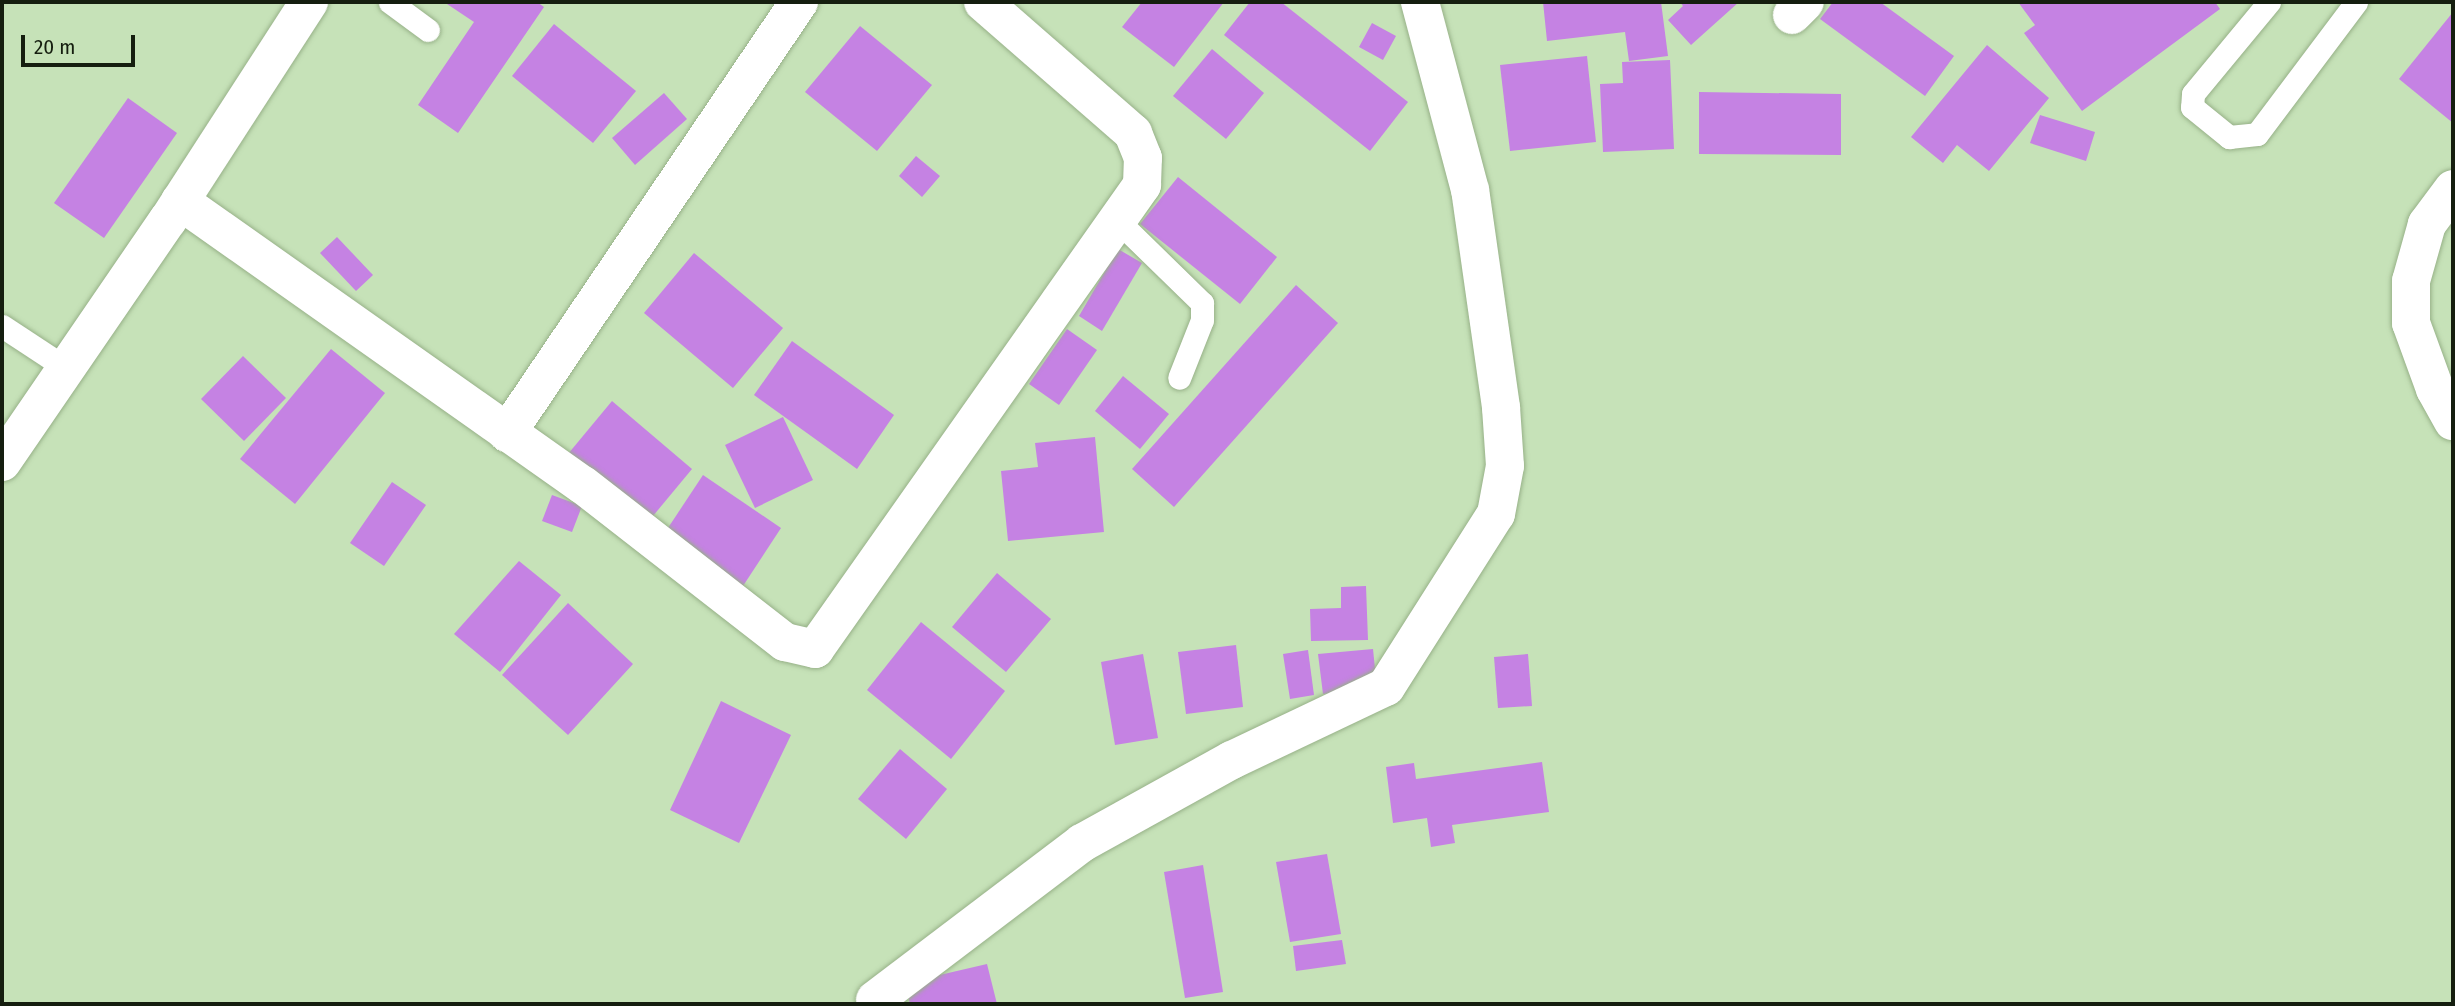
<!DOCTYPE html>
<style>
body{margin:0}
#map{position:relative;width:2455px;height:1006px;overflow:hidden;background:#c6e2b8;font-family:"Fira Sans Condensed",sans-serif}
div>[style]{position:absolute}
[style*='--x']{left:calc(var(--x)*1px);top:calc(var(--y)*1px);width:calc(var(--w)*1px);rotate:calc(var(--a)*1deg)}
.building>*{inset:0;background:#c582e3}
.roads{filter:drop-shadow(0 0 2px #97b188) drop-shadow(0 0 2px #97b188)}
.lane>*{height:23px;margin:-11.5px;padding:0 11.5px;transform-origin:11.5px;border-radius:11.5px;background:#fff}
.street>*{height:38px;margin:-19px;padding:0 19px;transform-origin:19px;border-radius:19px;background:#fff}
span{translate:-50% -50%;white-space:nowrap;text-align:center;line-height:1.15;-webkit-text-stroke:7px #c6e2b8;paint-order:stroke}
.frame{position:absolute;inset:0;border:4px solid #151e0f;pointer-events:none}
.scale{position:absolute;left:21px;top:35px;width:114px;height:32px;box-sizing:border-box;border:4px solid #151e0f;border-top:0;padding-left:9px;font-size:21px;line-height:24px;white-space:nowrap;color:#151e0f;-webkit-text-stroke:5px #c6e2b8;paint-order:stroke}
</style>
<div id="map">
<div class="building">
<div style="clip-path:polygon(444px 2px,537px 2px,544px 7px,458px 133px,418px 105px,474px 22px)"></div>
<div style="clip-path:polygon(1142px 2px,1224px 2px,1174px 67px,1122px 27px)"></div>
<div style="clip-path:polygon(1250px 2px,1281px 2px,1408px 102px,1370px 151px,1224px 35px)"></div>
<div style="clip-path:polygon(1543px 2px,1661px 2px,1668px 56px,1629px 61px,1625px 32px,1547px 41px)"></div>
<div style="clip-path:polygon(1680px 2px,1739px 2px,1691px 45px,1668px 20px,1683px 6px)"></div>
<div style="clip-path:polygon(1833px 2px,1880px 2px,1954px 56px,1925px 96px,1820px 19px)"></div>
<div style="clip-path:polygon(2018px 2px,2215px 2px,2220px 9px,2082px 111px,2024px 33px,2035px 25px)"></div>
<div style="clip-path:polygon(2453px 12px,2453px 123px,2399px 79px)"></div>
<div style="clip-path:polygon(1372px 23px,1396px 36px,1383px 60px,1359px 47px)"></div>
<div style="clip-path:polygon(554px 24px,636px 91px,593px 143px,512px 76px)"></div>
<div style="clip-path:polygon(860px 26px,932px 85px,877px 151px,805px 92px)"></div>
<div style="clip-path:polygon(1987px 45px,2049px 98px,1989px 171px,1957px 145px,1943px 163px,1911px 137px)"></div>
<div style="clip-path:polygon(1212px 49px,1264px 93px,1226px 139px,1173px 96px)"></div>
<div style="clip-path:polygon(1587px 56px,1596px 142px,1510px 151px,1500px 65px)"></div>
<div style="clip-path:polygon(1670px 60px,1674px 149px,1603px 152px,1600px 84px,1623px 83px,1622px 62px)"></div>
<div style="clip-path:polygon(1699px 92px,1841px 94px,1841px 155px,1699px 154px)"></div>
<div style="clip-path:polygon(664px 93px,687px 119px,635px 165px,612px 138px)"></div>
<div style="clip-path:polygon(128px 98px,177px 133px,104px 238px,54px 203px)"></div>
<div style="clip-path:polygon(2040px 115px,2095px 132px,2086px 161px,2030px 143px)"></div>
<div style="clip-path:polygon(916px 156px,940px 176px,922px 197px,899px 176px)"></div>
<div style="clip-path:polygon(1178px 177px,1277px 257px,1240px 304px,1140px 224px)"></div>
<div style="clip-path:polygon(337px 237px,373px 275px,356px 291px,320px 253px)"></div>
<div style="clip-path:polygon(1118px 249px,1142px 263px,1102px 331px,1079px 316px)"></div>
<div style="clip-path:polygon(694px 253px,783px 328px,733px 388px,644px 313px)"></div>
<div style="clip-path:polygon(1296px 285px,1338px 323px,1174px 507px,1132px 469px)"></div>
<div style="clip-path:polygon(1067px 329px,1097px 350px,1059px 405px,1029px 384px)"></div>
<div style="clip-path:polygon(792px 341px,894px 415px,857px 469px,754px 395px)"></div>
<div style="clip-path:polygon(331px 349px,385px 393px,295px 504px,240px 459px)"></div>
<div style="clip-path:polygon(243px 356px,286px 398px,244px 441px,201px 399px)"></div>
<div style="clip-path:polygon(1123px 376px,1169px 414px,1140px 449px,1095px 411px)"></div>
<div style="clip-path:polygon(612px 401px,692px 469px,648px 522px,568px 454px)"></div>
<div style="clip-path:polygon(783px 417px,813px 480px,755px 508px,725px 445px)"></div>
<div style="clip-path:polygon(1095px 437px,1104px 532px,1008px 541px,1001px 471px,1038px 467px,1035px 443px)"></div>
<div style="clip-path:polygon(703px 475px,781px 528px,741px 589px,662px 537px)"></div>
<div style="clip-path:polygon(392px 482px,426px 505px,384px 566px,350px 543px)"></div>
<div style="clip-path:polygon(552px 495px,582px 506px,572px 532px,542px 521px)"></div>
<div style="clip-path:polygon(519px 561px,561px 595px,500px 672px,454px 634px)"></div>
<div style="clip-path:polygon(997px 573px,1051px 619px,1006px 672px,952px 627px)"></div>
<div style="clip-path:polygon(1366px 586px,1368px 640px,1311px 641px,1310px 609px,1341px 608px,1341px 587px)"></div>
<div style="clip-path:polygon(568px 603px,633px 664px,568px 735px,502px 675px)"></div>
<div style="clip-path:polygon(921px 622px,1005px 691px,951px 759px,867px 690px)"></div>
<div style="clip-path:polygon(1236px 645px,1243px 707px,1186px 714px,1178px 652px)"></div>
<div style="clip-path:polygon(1373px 649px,1377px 688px,1323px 694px,1318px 654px)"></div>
<div style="clip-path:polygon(1308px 650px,1314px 695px,1290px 699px,1283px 654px)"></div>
<div style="clip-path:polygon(1143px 654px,1158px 738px,1115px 745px,1101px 662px)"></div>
<div style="clip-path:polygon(1528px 654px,1532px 706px,1498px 708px,1494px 657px)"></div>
<div style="clip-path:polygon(721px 701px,791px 735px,739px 843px,670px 810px)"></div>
<div style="clip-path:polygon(900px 749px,947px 789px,906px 839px,858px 799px)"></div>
<div style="clip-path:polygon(1542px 762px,1549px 812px,1452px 825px,1455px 843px,1431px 847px,1427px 818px,1393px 823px,1386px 767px,1414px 763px,1416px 779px)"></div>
<div style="clip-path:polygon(1327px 854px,1341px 934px,1290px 942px,1276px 862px)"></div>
<div style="clip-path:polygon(1203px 865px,1223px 992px,1185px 998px,1164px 872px)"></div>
<div style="clip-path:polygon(1342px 940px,1346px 964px,1296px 971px,1293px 946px)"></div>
<div style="clip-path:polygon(987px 964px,997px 1004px,910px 1004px,905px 983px)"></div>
</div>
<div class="roads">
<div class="lane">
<div style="--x:390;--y:2;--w:47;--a:36.4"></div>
<div style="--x:2269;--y:2;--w:119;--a:129.6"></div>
<div style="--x:2193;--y:94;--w:13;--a:94"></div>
<div style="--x:2192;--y:107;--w:48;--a:39"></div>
<div style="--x:2229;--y:137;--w:28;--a:-6"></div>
<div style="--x:2257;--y:134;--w:165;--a:-53.1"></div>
<div style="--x:1117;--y:220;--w:119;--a:44.3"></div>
<div style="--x:1202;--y:303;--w:17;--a:90"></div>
<div style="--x:1202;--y:320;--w:62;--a:111.6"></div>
<div style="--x:2;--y:326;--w:77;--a:33.3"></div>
</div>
<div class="street">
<div style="--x:1792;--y:15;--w:18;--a:-45"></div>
<div style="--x:2453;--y:189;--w:44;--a:126.6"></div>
<div style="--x:2427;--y:224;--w:59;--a:105.7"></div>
<div style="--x:2411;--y:281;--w:42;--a:90"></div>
<div style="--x:2411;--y:323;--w:70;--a:70"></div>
<div style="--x:2435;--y:389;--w:37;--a:61"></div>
<div style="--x:180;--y:201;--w:493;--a:35.2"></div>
<div style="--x:583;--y:485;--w:256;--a:37.9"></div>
<div style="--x:785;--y:642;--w:31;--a:13"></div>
<div style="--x:815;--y:649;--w:568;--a:-54.83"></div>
<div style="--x:1142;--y:185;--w:27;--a:-88"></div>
<div style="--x:1143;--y:158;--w:27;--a:-112"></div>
<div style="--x:1133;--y:133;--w:199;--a:-138.9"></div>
<div style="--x:507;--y:433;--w:521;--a:-55.88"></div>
<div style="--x:2;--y:462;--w:293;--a:-55.6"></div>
<div style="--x:168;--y:220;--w:260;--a:-57.1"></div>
<div style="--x:875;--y:1000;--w:260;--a:-37.2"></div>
<div style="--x:1082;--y:843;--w:171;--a:-29"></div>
<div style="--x:1232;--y:760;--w:170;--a:-25.4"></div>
<div style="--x:1386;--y:687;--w:205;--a:-57.6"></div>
<div style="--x:1496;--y:514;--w:49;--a:-79.4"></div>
<div style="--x:1505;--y:466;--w:59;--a:-93.9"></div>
<div style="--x:1501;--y:407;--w:219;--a:-98.1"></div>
<div style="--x:1470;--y:190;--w:195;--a:-104.9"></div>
</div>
</div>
<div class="frame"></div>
<div class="scale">20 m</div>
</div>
